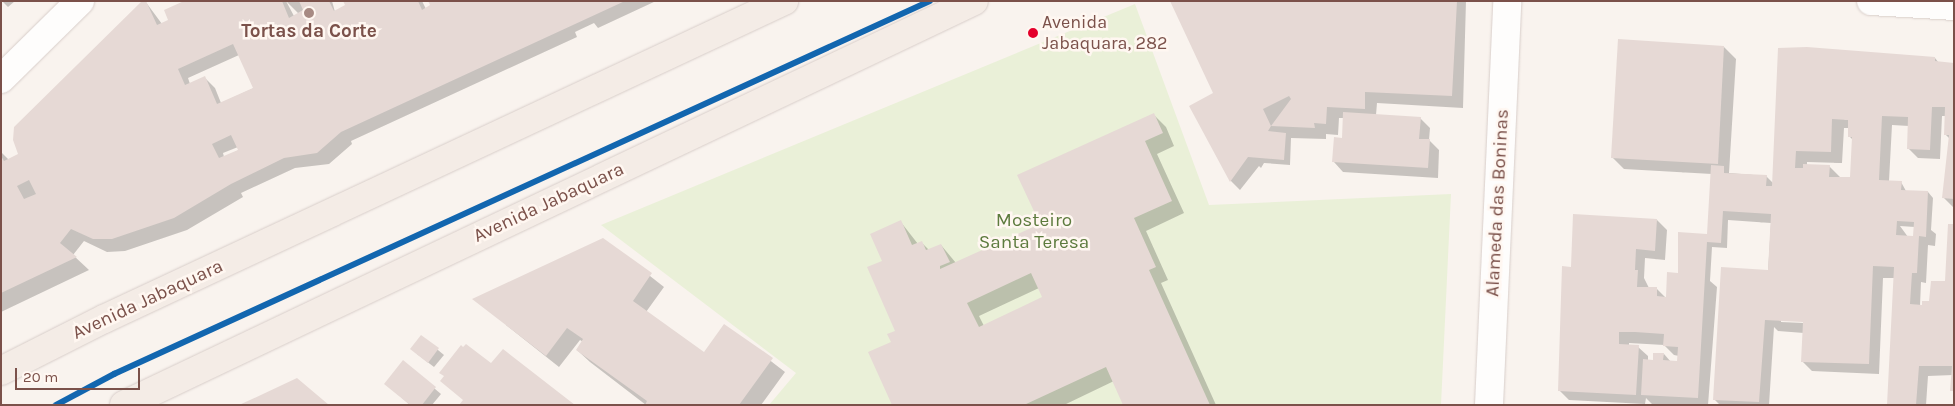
<!DOCTYPE html>
<style>
body{margin:0}
#map{position:relative;width:1955px;height:406px;overflow:hidden;background:#f9f3ee;font-family:Karla,sans-serif}
div>[style]{position:absolute}
[style*='--x']{left:calc(var(--x)*1px);top:calc(var(--y)*1px);width:calc(var(--w)*1px);rotate:calc(var(--a)*1deg)}
.green>*{inset:0;background:#eaf0d8}
.shadow>*{inset:0;background:#0003}
.building>*{inset:0;background:#e6d9d5}
.roads{filter:drop-shadow(0 0 1px #d8ceca) drop-shadow(0 0 1px #d8ceca)}
.minor>*{height:28px;margin:-14px;padding:0 14px;transform-origin:14px;border-radius:14px;background:#fefdfc}
.primary>*{height:28px;margin:-14px;padding:0 14px;transform-origin:14px;border-radius:14px;background:#f4ece6}
.metro-1>*{height:6px;margin:-3px;padding:0 3px;transform-origin:3px;border-radius:3px;background:#1266af}
.dots>*{width:14px;height:14px;translate:-50% -50%;box-sizing:border-box;border:2px solid #fff7f1;border-radius:50%}
span{translate:-50% -50%;white-space:nowrap;text-align:center;line-height:1.15;-webkit-text-stroke:5px #fff7f1;paint-order:stroke}
.bus-label{font-size:18px;color:#7b514a}
.left{translate:0 -50%;text-align:left}
.poi-label{font-size:19px;color:#7b514a;font-weight:700}
.street-label{font-size:19px;color:#7b514a}
.park-label{font-size:19px;color:#5d7b3e}
.frame{position:absolute;inset:0;border:2px solid #7b514a;pointer-events:none}
.scale{position:absolute;left:15px;top:368px;width:125px;height:22px;box-sizing:border-box;border:2px solid #7b514a;border-top:0;padding-left:6px;font-size:15px;line-height:18px;white-space:nowrap;color:#7b514a;-webkit-text-stroke:4px #fff7f1;paint-order:stroke}
</style>
<div id="map">
<div class="green">
<div style="clip-path:polygon(1135px 4px,1209px 205px,1451px 194px,1441px 405px,769px 405px,796px 373px,601px 225px)"></div>
</div>
<div class="shadow">
<div style="clip-path:polygon(2px 1px,15px 1px,8px 7px)"></div>
<div style="clip-path:polygon(evenodd,145px 1px,162px 24px,170px 20px,187px 1px,286px 1px,294px 16px,299px 14px,286px 1px,332px 1px,335px 12px,347px 6px,345px 1px,422px 1px,426px 9px,432px 6px,430px 1px,656px 1px,598px 28px,594px 23px,575px 32px,577px 37px,351px 141px,352px 144px,329px 164px,295px 168px,241px 193px,243px 197px,187px 230px,125px 251px,107px 252px,84px 241px,73px 255px,89px 270px,1px 312px,1px 152px,9px 160px,20px 155px,145px 1px,239px 55px,254px 88px,221px 103px,215px 88px,205px 78px,190px 84px,188px 78px,239px 55px,145px 1px,238px 147px,239px 150px,224px 157px,223px 153px,238px 147px)"></div>
<div style="clip-path:polygon(1171px 1px,1466px 1px,1463px 108px,1377px 103px,1376px 115px,1420px 118px,1430px 128px,1429px 140px,1439px 150px,1438px 178px,1343px 172px,1334px 162px,1343px 139px,1344px 118px,1339px 118px,1338px 135px,1326px 134px,1326px 139px,1291px 138px,1290px 165px,1264px 163px,1261px 168px,1259px 166px,1240px 190px,1231px 181px,1215px 93px)"></div>
<div style="clip-path:polygon(evenodd,1724px 47px,1736px 59px,1729px 173px,1766px 176px,1773px 183px,1779px 49px,1935px 58px,1939px 63px,1954px 64px,1954px 208px,1944px 198px,1950px 139px,1945px 134px,1946px 116px,1942px 116px,1940px 159px,1918px 158px,1908px 148px,1909px 126px,1892px 125px,1889px 181px,1901px 182px,1906px 191px,1928px 192px,1933px 198px,1931px 230px,1936px 234px,1935px 246px,1928px 245px,1926px 283px,1921px 282px,1920px 306px,1931px 302px,1946px 282px,1954px 226px,1954px 393px,1953px 375px,1928px 376px,1926px 405px,1888px 405px,1895px 278px,1883px 278px,1879px 374px,1812px 371px,1802px 361px,1804px 333px,1778px 331px,1774px 327px,1769px 405px,1720px 405px,1714px 399px,1768px 272px,1771px 223px,1728px 220px,1727px 248px,1712px 247px,1710px 281px,1717px 287px,1708px 405px,1652px 404px,1646px 398px,1645px 404px,1569px 400px,1559px 390px,1572px 268px,1657px 220px,1667px 230px,1665px 260px,1645px 258px,1644px 278px,1649px 288px,1657px 289px,1667px 299px,1708px 235px,1712px 174px,1624px 169px,1612px 157px,1724px 47px,1844px 128px,1849px 128px,1849px 136px,1853px 140px,1851px 179px,1841px 178px,1829px 166px,1807px 165px,1807px 162px,1842px 163px,1844px 128px,1724px 47px,1900px 226px,1915px 227px,1914px 238px,1908px 237px,1900px 226px,1724px 47px,1781px 319px,1804px 321px,1804px 323px,1781px 322px,1781px 319px,1724px 47px,1629px 343px,1664px 345px,1674px 355px,1679px 356px,1678px 362px,1671px 362px,1664px 354px,1654px 361px,1648px 361px,1648px 356px,1638px 347px,1629px 346px,1629px 343px)"></div>
<div style="clip-path:polygon(evenodd,1154px 115px,1166px 127px,1174px 146px,1157px 154px,1184px 213px,1146px 231px,1168px 280px,1161px 283px,1216px 405px,1125px 405px,1114px 381px,1064px 405px,894px 405px,893px 342px,897px 331px,883px 261px,900px 221px,918px 244px,921px 242px,929px 250px,941px 245px,956px 263px,1041px 225px,1154px 115px,1039px 288px,1044px 298px,984px 326px,979px 316px,1039px 288px)"></div>
<div style="clip-path:polygon(603px 239px,664px 287px,646px 312px,705px 354px,724px 325px,785px 372px,761px 405px,646px 405px,590px 362px,577px 350px,583px 342px,580px 340px,559px 367px,506px 325px)"></div>
<div style="clip-path:polygon(421px 336px,444px 355px,434px 367px,417px 354px)"></div>
<div style="clip-path:polygon(403px 362px,441px 394px,432px 405px,410px 405px,386px 384px)"></div>
</div>
<div class="building">
<div style="clip-path:polygon(evenodd,142px 1px,146px 1px,157px 25px,168px 20px,164px 10px,184px 1px,282px 1px,289px 18px,303px 10px,299px 1px,329px 1px,334px 11px,345px 5px,343px 1px,418px 1px,422px 10px,430px 5px,428px 1px,625px 1px,341px 132px,317px 153px,284px 158px,231px 184px,174px 218px,112px 239px,93px 239px,71px 229px,60px 243px,77px 257px,1px 293px,1px 156px,4px 161px,18px 154px,13px 140px,14px 127px,142px 1px,233px 44px,253px 88px,217px 104px,205px 76px,185px 85px,178px 69px,233px 44px,142px 1px,231px 135px,238px 150px,219px 158px,212px 144px,231px 135px,142px 1px,29px 180px,36px 194px,24px 199px,17px 186px,29px 180px)"></div>
<div style="clip-path:polygon(1170px 1px,1457px 1px,1452px 96px,1365px 92px,1365px 109px,1327px 107px,1326px 124px,1314px 123px,1315px 128px,1271px 126px,1291px 99px,1289px 96px,1263px 109px,1271px 126px,1268px 131px,1286px 133px,1284px 160px,1248px 157px,1230px 182px,1189px 106px,1213px 93px)"></div>
<div style="clip-path:polygon(1618px 39px,1724px 46px,1718px 164px,1611px 158px)"></div>
<div style="clip-path:polygon(evenodd,1807px 47px,1935px 57px,1935px 61px,1954px 63px,1954px 199px,1942px 198px,1949px 135px,1944px 135px,1945px 107px,1932px 107px,1930px 150px,1907px 149px,1908px 117px,1882px 116px,1879px 180px,1902px 181px,1901px 190px,1928px 191px,1926px 237px,1919px 236px,1917px 273px,1912px 273px,1910px 304px,1922px 305px,1922px 301px,1929px 301px,1931px 281px,1945px 281px,1948px 224px,1954px 224px,1954px 391px,1950px 391px,1952px 366px,1919px 366px,1916px 405px,1887px 405px,1894px 267px,1873px 266px,1869px 364px,1801px 362px,1803px 322px,1765px 320px,1759px 402px,1713px 400px,1721px 267px,1768px 270px,1771px 214px,1723px 211px,1721px 243px,1707px 242px,1698px 398px,1641px 395px,1643px 359px,1653px 360px,1653px 353px,1664px 353px,1663px 360px,1677px 361px,1678px 347px,1663px 346px,1664px 334px,1635px 332px,1619px 332px,1619px 344px,1639px 345px,1636px 395px,1558px 391px,1562px 266px,1571px 267px,1573px 214px,1657px 219px,1655px 251px,1636px 249px,1635px 270px,1638px 270px,1637px 287px,1657px 287px,1657px 296px,1666px 297px,1667px 272px,1678px 273px,1678px 232px,1707px 234px,1711px 165px,1724px 166px,1724px 173px,1767px 175px,1766px 186px,1772px 186px,1778px 48px,1807px 47px,1832px 119px,1848px 120px,1848px 137px,1852px 137px,1850px 177px,1829px 177px,1830px 165px,1803px 164px,1803px 168px,1795px 168px,1796px 151px,1831px 152px,1832px 119px,1807px 47px,1897px 221px,1914px 222px,1913px 236px,1896px 235px,1897px 221px)"></div>
<div style="clip-path:polygon(1343px 112px,1421px 117px,1419px 139px,1430px 139px,1428px 168px,1332px 162px,1334px 137px,1342px 138px)"></div>
<div style="clip-path:polygon(evenodd,1154px 113px,1163px 133px,1145px 141px,1172px 201px,1134px 218px,1156px 267px,1149px 270px,1210px 405px,1123px 405px,1106px 367px,1024px 405px,892px 405px,868px 352px,891px 342px,887px 334px,895px 331px,867px 267px,882px 261px,870px 234px,901px 220px,912px 245px,922px 241px,926px 250px,941px 244px,950px 262px,940px 266px,940px 269px,1040px 224px,1017px 175px,1154px 113px,1031px 273px,1042px 297px,979px 327px,967px 303px,1031px 273px)"></div>
<div style="clip-path:polygon(603px 238px,652px 273px,633px 301px,704px 352px,724px 324px,773px 358px,739px 405px,645px 405px,647px 401px,576px 350px,583px 339px,567px 328px,546px 356px,472px 299px)"></div>
<div style="clip-path:polygon(421px 335px,439px 348px,428px 363px,410px 349px)"></div>
<div style="clip-path:polygon(466px 344px,491px 363px,503px 349px,575px 405px,459px 405px,463px 400px,440px 381px,444px 376px,439px 373px,461px 345px,463px 347px)"></div>
<div style="clip-path:polygon(403px 360px,436px 387px,422px 405px,410px 405px,384px 384px)"></div>
<div style="clip-path:polygon(297px 378px,329px 405px,239px 405px,263px 394px)"></div>
</div>
<div class="roads">
<div class="minor">
<div style="--x:1871;--y:1;--w:83;--a:3.4"></div>
<div style="--x:1;--y:79;--w:111;--a:-44.6"></div>
<div style="--x:1489;--y:405;--w:404;--a:-87.4"></div>
</div>
<div class="primary">
<div style="--x:1;--y:371;--w:115;--a:-26.8"></div>
<div style="--x:104;--y:319;--w:751;--a:-25.06"></div>
<div style="--x:124;--y:405;--w:941;--a:-25.42"></div>
</div>
</div>
<div class="metro-1">
<div style="--x:56;--y:405;--w:66;--a:-28.1"></div>
<div style="--x:114;--y:374;--w:897;--a:-24.57"></div>
</div>
<div class="dots">
<div style="left:309px;top:13px;background:#a78a83"></div>
<div style="left:1033px;top:33px;background:#e4002b"></div>
</div>
<div class="bus-label">
<span class="left" style="left:1042px;top:33px">Avenida<br>Jabaquara, 282</span>
</div>
<div class="poi-label">
<span style="left:309px;top:32px">Tortas da Corte</span>
</div>
<div class="street-label">
<span style="left:549px;top:203px;rotate:-25deg">Avenida Jabaquara</span>
<span style="left:1498px;top:203px;rotate:-87deg">Alameda das Boninas</span>
<span style="left:148px;top:300px;rotate:-25deg">Avenida Jabaquara</span>
</div>
<div class="park-label">
<span style="left:1034px;top:232px">Mosteiro<br>Santa Teresa</span>
</div>
<div class="frame"></div>
<div class="scale">20 m</div>
</div>
